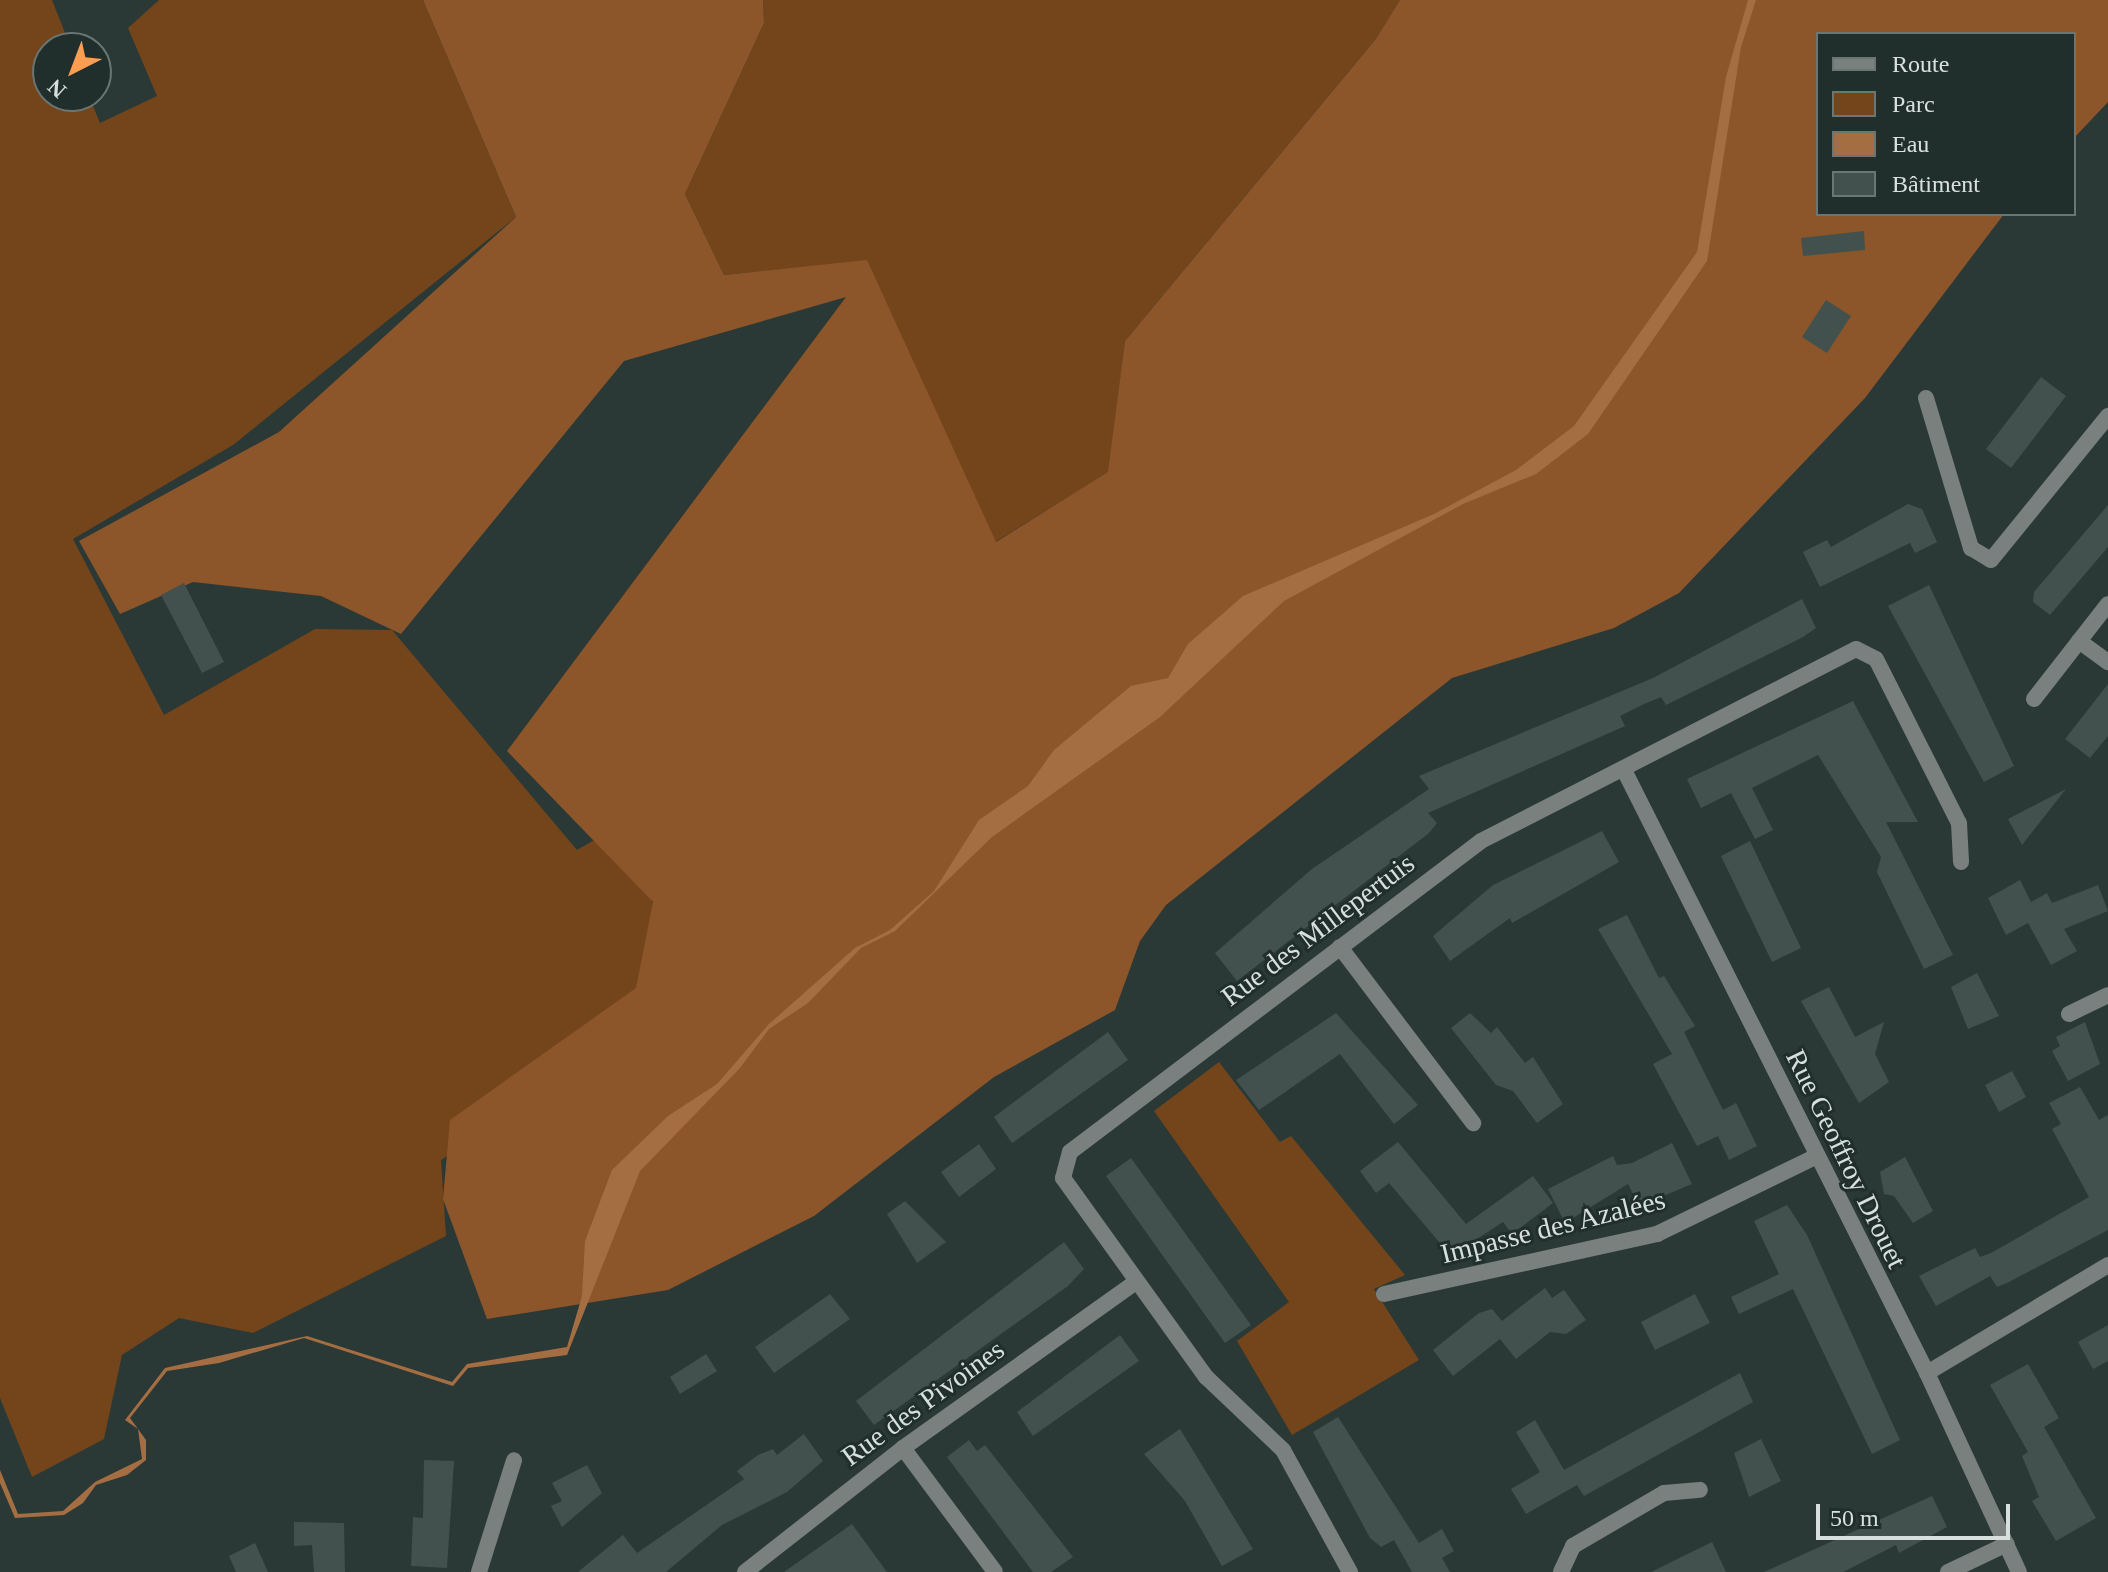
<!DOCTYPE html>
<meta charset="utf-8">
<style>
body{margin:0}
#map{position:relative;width:2108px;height:1572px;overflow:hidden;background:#2b3936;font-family:Georgia,serif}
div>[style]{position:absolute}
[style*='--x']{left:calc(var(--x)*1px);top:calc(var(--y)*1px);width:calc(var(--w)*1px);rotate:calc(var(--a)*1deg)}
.green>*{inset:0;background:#74441b}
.forest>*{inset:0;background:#8c562a}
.water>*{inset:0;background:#a56e42}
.building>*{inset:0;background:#42514e}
.street>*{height:16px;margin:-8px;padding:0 8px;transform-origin:8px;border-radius:8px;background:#79807e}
span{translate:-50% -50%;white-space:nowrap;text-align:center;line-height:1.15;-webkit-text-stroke:6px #212f2c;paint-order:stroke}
.street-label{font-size:28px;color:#d8e0de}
.legend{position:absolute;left:1816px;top:32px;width:260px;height:184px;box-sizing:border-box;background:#212f2c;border:2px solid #6a7673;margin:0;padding:10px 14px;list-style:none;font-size:24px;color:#d8e0de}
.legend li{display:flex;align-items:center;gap:16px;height:40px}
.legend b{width:40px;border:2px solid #6a7673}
.north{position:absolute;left:32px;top:32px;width:80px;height:80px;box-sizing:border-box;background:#212f2c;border:2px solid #6a7673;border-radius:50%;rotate:222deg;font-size:22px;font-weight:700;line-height:32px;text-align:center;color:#d8e0de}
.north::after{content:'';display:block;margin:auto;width:28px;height:36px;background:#fb9e51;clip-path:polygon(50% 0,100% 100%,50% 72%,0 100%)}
.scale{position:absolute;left:1816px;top:1504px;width:194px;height:36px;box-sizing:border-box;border:4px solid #d8e0de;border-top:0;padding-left:10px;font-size:24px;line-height:28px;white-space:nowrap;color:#d8e0de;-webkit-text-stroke:6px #212f2c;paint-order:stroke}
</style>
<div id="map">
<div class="green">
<div style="clip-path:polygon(0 0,52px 0,71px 48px,48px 48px,48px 96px,89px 96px,100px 123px,157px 96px,128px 28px,159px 0,423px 0,516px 217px,233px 445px,73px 539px,164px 715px,315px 629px,392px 630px,577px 850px,610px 831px,705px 991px,441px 1160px,446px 1236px,253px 1333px,179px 1318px,122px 1355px,104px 1439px,32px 1477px,0 1398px)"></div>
<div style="clip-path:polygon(763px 0,1400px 0,1375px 40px,1125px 341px,1109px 472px,995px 542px,867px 261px,724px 275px,685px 194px,764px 23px)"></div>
<div style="clip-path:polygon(1219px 1062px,1280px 1142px,1291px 1136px,1405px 1275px,1374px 1289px,1419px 1360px,1292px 1435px,1237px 1341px,1289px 1302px,1154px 1111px)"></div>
</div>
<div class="forest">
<div style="clip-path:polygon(423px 0,763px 0,764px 23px,685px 194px,724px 275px,867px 260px,996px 542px,1108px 472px,1125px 341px,1375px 40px,1400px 0,2108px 0,2108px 102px,2074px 138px,2074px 34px,1818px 34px,1818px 214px,2004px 214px,1865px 398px,1679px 593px,1614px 628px,1452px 678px,1166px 905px,1140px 941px,1115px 1010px,994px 1077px,814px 1216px,668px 1290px,487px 1319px,443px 1199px,450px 1120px,636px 988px,653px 902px,507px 751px,846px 297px,624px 361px,401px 634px,321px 596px,193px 582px,120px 614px,79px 541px,279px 432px,516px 217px)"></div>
</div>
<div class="water">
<div style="clip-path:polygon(1748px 0,1756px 0,1741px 47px,1707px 261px,1588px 434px,1536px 474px,1463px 504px,1284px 601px,1160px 717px,992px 837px,895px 931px,861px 948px,808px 1003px,769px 1029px,740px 1068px,640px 1171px,567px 1355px,468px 1368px,453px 1386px,304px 1338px,219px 1363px,167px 1371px,130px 1418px,146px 1440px,146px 1460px,127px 1475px,96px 1485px,83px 1503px,64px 1515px,15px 1518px,0 1483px,0 1470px,18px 1514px,63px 1511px,95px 1482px,142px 1459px,138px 1429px,125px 1420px,165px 1368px,307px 1336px,452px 1382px,467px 1364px,567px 1347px,582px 1296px,585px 1241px,612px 1170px,668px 1116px,717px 1084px,769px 1024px,855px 948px,890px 930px,934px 891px,979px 820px,1028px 786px,1054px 750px,1131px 686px,1168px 678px,1188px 644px,1243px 596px,1434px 514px,1516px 470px,1574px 426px,1697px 252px,1726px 77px)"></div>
</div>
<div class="building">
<div style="clip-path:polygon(1864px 231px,1865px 250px,1803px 256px,1801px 238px)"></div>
<div style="clip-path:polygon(1826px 300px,1851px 316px,1827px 353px,1802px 337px)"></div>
<div style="clip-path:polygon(2041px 377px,2066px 396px,2011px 468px,1986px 449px)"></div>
<div style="clip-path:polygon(1908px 504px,1922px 509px,1937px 542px,1915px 553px,1910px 543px,1820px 587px,1803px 552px,1827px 540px,1831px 547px)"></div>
<div style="clip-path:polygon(2108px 505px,2108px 547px,2050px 615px,2033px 602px,2034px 592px)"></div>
<div style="clip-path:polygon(184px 583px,224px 662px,202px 673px,161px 595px)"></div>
<div style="clip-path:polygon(1929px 585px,2014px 766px,1984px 782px,1888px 606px)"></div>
<div style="clip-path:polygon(1802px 599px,1816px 628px,1803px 637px,1666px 705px,1661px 697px,1644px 704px,1620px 716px,1625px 726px,1428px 813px,1437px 823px,1429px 833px,1237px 981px,1215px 953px,1312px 869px,1429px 789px,1419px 776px,1653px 678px)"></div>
<div style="clip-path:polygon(2108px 684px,2108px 736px,2090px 758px,2065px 739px)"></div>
<div style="clip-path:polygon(1853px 701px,1918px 822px,1886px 822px,1953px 955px,1924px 969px,1877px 872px,1881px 857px,1818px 755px,1752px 788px,1773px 830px,1755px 839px,1731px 793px,1701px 808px,1687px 779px)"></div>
<div style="clip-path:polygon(2066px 789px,2022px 845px,2008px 819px)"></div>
<div style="clip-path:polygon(1602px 831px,1619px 862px,1512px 923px,1510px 918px,1450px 961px,1433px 936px,1493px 885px)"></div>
<div style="clip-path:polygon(1750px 841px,1801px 948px,1772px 962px,1721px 856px)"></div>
<div style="clip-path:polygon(2020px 880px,2031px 902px,2047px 893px,2052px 903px,2098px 885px,2108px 911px,2064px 929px,2077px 951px,2051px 965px,2028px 923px,2006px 935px,1988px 898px)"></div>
<div style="clip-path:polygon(1627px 915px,1659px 978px,1664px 976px,1695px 1026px,1684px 1032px,1723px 1110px,1736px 1103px,1757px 1146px,1729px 1160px,1718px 1136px,1697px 1146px,1653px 1064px,1672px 1054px,1598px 929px)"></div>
<div style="clip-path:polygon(1977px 973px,1999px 1016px,1968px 1029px,1951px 987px)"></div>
<div style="clip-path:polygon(1829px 987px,1855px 1037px,1884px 1022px,1875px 1054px,1889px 1082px,1859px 1103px,1801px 1001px)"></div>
<div style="clip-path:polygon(1336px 1013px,1418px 1105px,1394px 1124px,1340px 1054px,1259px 1110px,1236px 1080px)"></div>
<div style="clip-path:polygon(1470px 1013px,1491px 1033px,1497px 1027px,1525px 1063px,1533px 1057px,1563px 1104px,1537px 1123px,1513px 1091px,1496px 1085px,1451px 1028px)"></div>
<div style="clip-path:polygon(2085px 1022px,2100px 1064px,2068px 1081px,2052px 1051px,2060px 1046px,2056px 1037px)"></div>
<div style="clip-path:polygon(1108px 1032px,1128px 1060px,1012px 1143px,994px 1117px)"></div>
<div style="clip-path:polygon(2012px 1071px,2026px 1097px,1999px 1112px,1985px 1085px)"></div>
<div style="clip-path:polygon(2080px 1087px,2099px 1120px,2108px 1115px,2108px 1230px,2007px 1283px,1997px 1287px,1990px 1276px,1936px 1306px,1919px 1276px,1975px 1248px,1980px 1257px,1991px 1253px,2089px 1197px,2052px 1129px,2061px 1124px,2049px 1103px)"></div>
<div style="clip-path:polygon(1398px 1142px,1466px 1224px,1533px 1176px,1553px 1203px,1512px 1234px,1503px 1222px,1451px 1256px,1389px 1183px,1376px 1193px,1360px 1171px)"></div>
<div style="clip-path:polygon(1672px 1143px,1692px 1184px,1639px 1206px,1628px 1184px,1565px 1223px,1548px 1189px,1613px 1156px,1617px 1165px,1632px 1163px)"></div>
<div style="clip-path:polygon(979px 1144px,996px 1169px,959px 1197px,941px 1172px)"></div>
<div style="clip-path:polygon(1905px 1157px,1933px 1211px,1913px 1223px,1894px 1196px,1884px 1194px,1880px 1172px)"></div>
<div style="clip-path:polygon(1131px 1158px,1251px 1325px,1225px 1343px,1106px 1176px)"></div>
<div style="clip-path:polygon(905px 1201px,946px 1242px,917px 1263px,887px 1214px)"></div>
<div style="clip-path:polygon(1787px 1205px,1807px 1235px,1900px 1440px,1872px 1454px,1793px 1289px,1739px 1314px,1731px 1297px,1779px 1274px,1754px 1221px)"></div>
<div style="clip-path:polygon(1064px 1242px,1084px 1269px,1068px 1286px,874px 1425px,856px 1401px)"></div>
<div style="clip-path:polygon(1545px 1288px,1552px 1298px,1564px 1290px,1586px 1320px,1566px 1334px,1550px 1332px,1516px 1359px,1500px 1339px,1453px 1376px,1433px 1350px,1479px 1313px,1492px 1309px,1502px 1321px)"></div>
<div style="clip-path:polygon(830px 1294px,850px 1319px,774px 1373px,755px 1347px)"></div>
<div style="clip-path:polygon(1695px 1294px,1710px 1323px,1655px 1350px,1641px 1322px)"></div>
<div style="clip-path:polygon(2108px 1325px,2108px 1361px,2093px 1369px,2078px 1342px)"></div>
<div style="clip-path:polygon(1120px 1335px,1139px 1361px,1033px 1436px,1017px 1412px)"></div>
<div style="clip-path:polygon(706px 1354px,717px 1371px,680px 1394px,670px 1377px)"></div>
<div style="clip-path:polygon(2028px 1364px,2059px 1418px,2044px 1427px,2096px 1518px,2056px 1541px,2032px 1501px,2039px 1497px,2022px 1456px,2028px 1452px,1990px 1385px)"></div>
<div style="clip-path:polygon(1740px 1373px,1753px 1402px,1584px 1496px,1577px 1485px,1526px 1514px,1511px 1489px,1540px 1472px,1516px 1432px,1535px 1420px,1564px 1470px)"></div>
<div style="clip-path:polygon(1338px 1417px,1419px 1543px,1442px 1529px,1454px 1551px,1442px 1558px,1450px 1572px,1412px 1572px,1394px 1540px,1381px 1547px,1370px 1538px,1313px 1432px)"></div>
<div style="clip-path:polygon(1180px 1429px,1253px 1549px,1222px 1566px,1185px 1501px,1144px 1454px)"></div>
<div style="clip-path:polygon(804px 1434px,823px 1461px,787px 1492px,722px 1525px,666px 1572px,578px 1572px,623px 1535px,637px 1553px,744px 1479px,737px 1471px,758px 1455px,773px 1449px,777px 1455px)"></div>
<div style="clip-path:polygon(1761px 1439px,1781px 1481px,1749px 1497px,1734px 1453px)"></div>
<div style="clip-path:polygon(969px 1440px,977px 1451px,985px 1445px,1073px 1557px,1051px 1572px,1033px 1572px,947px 1457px)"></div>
<div style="clip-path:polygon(424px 1460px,454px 1461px,447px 1568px,411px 1566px,413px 1517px,423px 1518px)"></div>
<div style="clip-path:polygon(587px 1465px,602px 1493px,562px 1527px,551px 1506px,562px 1501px,552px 1483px)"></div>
<div style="clip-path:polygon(1932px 1496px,1947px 1527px,1899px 1553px,1896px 1545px,1843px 1572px,1764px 1572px)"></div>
<div style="clip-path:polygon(294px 1522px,344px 1523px,345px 1572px,314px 1572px,312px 1545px,294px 1546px)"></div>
<div style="clip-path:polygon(852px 1524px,887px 1572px,784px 1572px)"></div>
<div style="clip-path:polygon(1712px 1542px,1726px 1572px,1651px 1572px)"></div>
<div style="clip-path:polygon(255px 1543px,268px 1572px,236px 1572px,229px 1556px)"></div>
</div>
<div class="street">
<div style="--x:1926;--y:398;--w:157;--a:73.3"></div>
<div style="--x:1971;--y:548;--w:23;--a:31"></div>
<div style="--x:1991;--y:560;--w:186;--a:-50.9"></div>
<div style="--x:2079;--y:641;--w:36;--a:36"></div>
<div style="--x:2034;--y:699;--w:120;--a:-52.1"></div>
<div style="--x:1624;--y:770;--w:675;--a:63.32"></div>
<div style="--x:1927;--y:1373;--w:219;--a:65.2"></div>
<div style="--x:1340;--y:947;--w:221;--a:52.9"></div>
<div style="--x:2069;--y:1014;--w:43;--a:-26"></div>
<div style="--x:1384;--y:1294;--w:280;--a:-12.4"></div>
<div style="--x:1657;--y:1234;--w:178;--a:-26"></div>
<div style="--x:1927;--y:1373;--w:211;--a:-30.8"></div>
<div style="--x:903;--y:1448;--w:154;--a:53.4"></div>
<div style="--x:479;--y:1572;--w:117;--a:-72.6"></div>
<div style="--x:745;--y:1572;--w:201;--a:-38.1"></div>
<div style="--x:903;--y:1448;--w:286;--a:-35.5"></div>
<div style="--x:1350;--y:1572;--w:139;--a:-118.8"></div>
<div style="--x:1283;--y:1450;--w:106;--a:-136.5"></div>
<div style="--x:1206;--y:1377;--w:245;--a:-125.7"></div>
<div style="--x:1063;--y:1178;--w:27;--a:-75"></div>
<div style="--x:1070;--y:1152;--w:515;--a:-37.11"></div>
<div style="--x:1481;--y:841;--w:421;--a:-27.1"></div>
<div style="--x:1856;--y:649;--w:22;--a:27"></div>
<div style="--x:1876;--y:659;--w:184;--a:63.2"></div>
<div style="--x:1959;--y:823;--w:39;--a:87"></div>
<div style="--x:1561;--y:1572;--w:29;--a:-65"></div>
<div style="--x:1573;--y:1546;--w:105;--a:-30.2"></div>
<div style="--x:1664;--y:1493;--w:36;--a:-5"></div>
<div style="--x:1948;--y:1572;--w:65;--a:-25.4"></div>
</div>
<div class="street-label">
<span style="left:1318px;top:930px;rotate:-37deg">Rue des Millepertuis</span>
<span style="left:1846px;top:1159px;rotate:64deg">Rue Geoffroy Drouet</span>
<span style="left:1553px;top:1227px;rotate:-14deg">Impasse des Azalées</span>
<span style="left:923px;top:1403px;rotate:-36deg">Rue des Pivoines</span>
</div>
<ul class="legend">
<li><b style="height:10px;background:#79807e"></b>Route</li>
<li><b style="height:22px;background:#74441b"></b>Parc</li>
<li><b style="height:22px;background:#a56e42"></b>Eau</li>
<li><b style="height:22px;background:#42514e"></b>Bâtiment</li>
</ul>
<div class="north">N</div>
<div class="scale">50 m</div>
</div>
